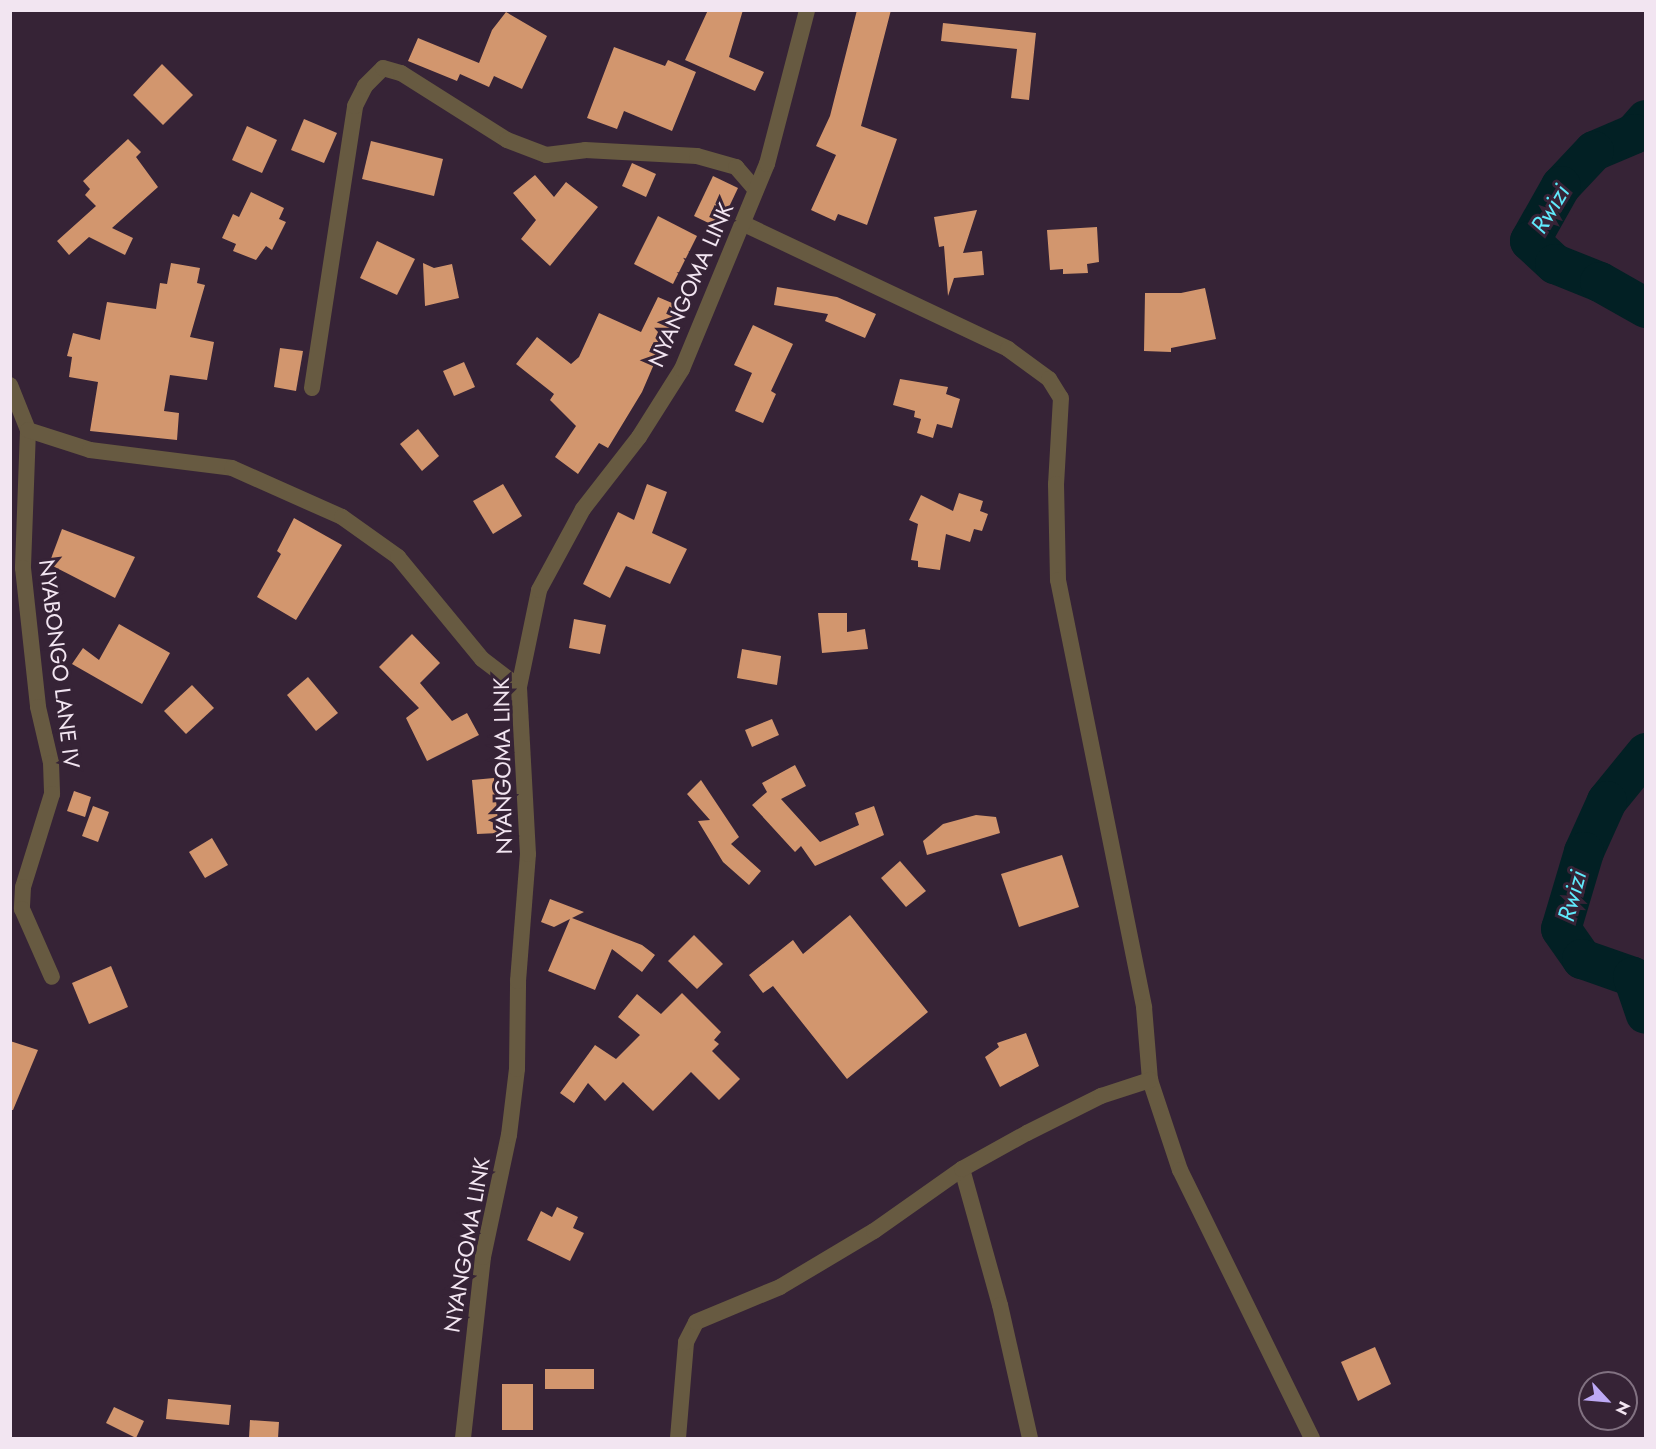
<!DOCTYPE html>
<style>
body{margin:0}
#map{position:relative;width:1656px;height:1449px;overflow:hidden;background:#362336;font-family:Jost,sans-serif}
div>[style]{position:absolute}
[style*='--x']{left:calc(var(--x)*1px);top:calc(var(--y)*1px);width:calc(var(--w)*1px);rotate:calc(var(--a)*1deg)}
.river>*{height:40px;margin:-20px;padding:0 20px;transform-origin:20px;border-radius:20px;background:#022024}
.building>*{inset:0;background:#d2966e}
.minor>*{height:16px;margin:-8px;padding:0 8px;transform-origin:8px;border-radius:8px;background:#675a41}
span{translate:-50% -50%;white-space:nowrap;text-align:center;line-height:1.15;-webkit-text-stroke:6px #362336;paint-order:stroke}
.street-label{font-size:22px;color:#f2e5f1}
.water-label{font-size:24px;color:#60eafc;font-style:italic}
.frame{position:absolute;inset:0;border:12px solid #f2e5f1;pointer-events:none}
.north{position:absolute;left:1578px;top:1371px;width:60px;height:60px;box-sizing:border-box;background:#362336;border:2px solid #817181;border-radius:50%;rotate:116deg;font-size:16px;font-weight:700;line-height:24px;text-align:center;color:#f2e5f1}
.north::after{content:'';display:block;margin:auto;width:21px;height:27px;background:#bda9f5;clip-path:polygon(50% 0,100% 100%,50% 72%,0 100%)}
</style>
<div id="map">
<div class="river">
<div style="--x:1646;--y:120;--w:18;--a:131"></div>
<div style="--x:1634;--y:134;--w:43;--a:157"></div>
<div style="--x:1594;--y:151;--w:48;--a:133.3"></div>
<div style="--x:1561;--y:186;--w:63;--a:119.4"></div>
<div style="--x:1530;--y:241;--w:34;--a:43"></div>
<div style="--x:1555;--y:264;--w:48;--a:21.8"></div>
<div style="--x:1600;--y:282;--w:53;--a:29.5"></div>
<div style="--x:1646;--y:753;--w:62;--a:129.1"></div>
<div style="--x:1607;--y:801;--w:56;--a:114.3"></div>
<div style="--x:1584;--y:852;--w:80;--a:106.6"></div>
<div style="--x:1561;--y:929;--w:37;--a:55"></div>
<div style="--x:1582;--y:959;--w:54;--a:19.4"></div>
<div style="--x:1633;--y:977;--w:39;--a:71"></div>
</div>
<div class="building">
<div style="clip-path:polygon(708px 10px,743px 10px,729px 57px,764px 72px,755px 91px,685px 60px)"></div>
<div style="clip-path:polygon(857px 10px,891px 10px,861px 126px,897px 139px,867px 225px,838px 214px,835px 221px,811px 210px,836px 155px,816px 146px,830px 116px)"></div>
<div style="clip-path:polygon(506px 12px,547px 36px,522px 89px,494px 76px,489px 87px,460px 74px,457px 81px,408px 61px,418px 38px,479px 63px,492px 30px)"></div>
<div style="clip-path:polygon(943px 23px,1036px 33px,1029px 100px,1011px 98px,1017px 49px,941px 41px)"></div>
<div style="clip-path:polygon(614px 47px,665px 66px,668px 60px,696px 72px,672px 131px,624px 111px,617px 129px,587px 118px)"></div>
<div style="clip-path:polygon(162px 64px,193px 95px,163px 125px,133px 95px)"></div>
<div style="clip-path:polygon(304px 119px,337px 133px,324px 163px,291px 150px)"></div>
<div style="clip-path:polygon(247px 126px,277px 140px,262px 173px,232px 160px)"></div>
<div style="clip-path:polygon(128px 139px,141px 152px,136px 157px,158px 187px,112px 228px,133px 238px,125px 255px,89px 237px,69px 255px,57px 241px,96px 206px,85px 195px,90px 189px,83px 181px)"></div>
<div style="clip-path:polygon(371px 141px,443px 159px,434px 196px,362px 179px)"></div>
<div style="clip-path:polygon(632px 163px,656px 174px,646px 197px,622px 186px)"></div>
<div style="clip-path:polygon(535px 175px,554px 197px,566px 182px,598px 207px,550px 266px,521px 239px,536px 220px,513px 193px)"></div>
<div style="clip-path:polygon(713px 176px,738px 188px,719px 228px,694px 216px)"></div>
<div style="clip-path:polygon(251px 192px,284px 208px,279px 219px,286px 222px,272px 250px,266px 246px,256px 260px,233px 251px,236px 244px,222px 238px,233px 214px,239px 217px)"></div>
<div style="clip-path:polygon(977px 210px,963px 253px,982px 251px,984px 275px,954px 278px,948px 296px,944px 246px,939px 247px,934px 217px)"></div>
<div style="clip-path:polygon(658px 216px,697px 236px,673px 284px,634px 264px)"></div>
<div style="clip-path:polygon(1097px 227px,1099px 262px,1087px 264px,1088px 273px,1063px 274px,1063px 269px,1050px 270px,1047px 230px)"></div>
<div style="clip-path:polygon(377px 241px,415px 259px,397px 295px,360px 278px)"></div>
<div style="clip-path:polygon(171px 263px,200px 268px,197px 283px,205px 285px,190px 337px,214px 342px,207px 380px,170px 375px,164px 411px,179px 413px,177px 440px,90px 431px,98px 382px,69px 377px,72px 357px,67px 356px,73px 333px,100px 340px,107px 302px,156px 309px,160px 283px,167px 284px)"></div>
<div style="clip-path:polygon(423px 263px,434px 268px,452px 264px,459px 298px,425px 306px)"></div>
<div style="clip-path:polygon(777px 287px,837px 297px,876px 314px,865px 338px,825px 321px,828px 314px,774px 305px)"></div>
<div style="clip-path:polygon(1205px 288px,1216px 339px,1171px 348px,1171px 352px,1144px 351px,1145px 293px,1181px 293px)"></div>
<div style="clip-path:polygon(658px 297px,679px 306px,642px 392px,608px 448px,599px 443px,578px 474px,555px 457px,576px 426px,550px 400px,554px 394px,516px 364px,537px 337px,571px 364px,579px 357px,599px 313px,641px 332px)"></div>
<div style="clip-path:polygon(753px 325px,793px 344px,771px 391px,776px 394px,763px 423px,735px 411px,752px 373px,734px 365px)"></div>
<div style="clip-path:polygon(280px 348px,303px 351px,296px 391px,274px 387px)"></div>
<div style="clip-path:polygon(464px 362px,475px 387px,454px 396px,443px 371px)"></div>
<div style="clip-path:polygon(900px 379px,948px 387px,946px 394px,960px 399px,952px 428px,937px 424px,933px 438px,917px 433px,921px 419px,914px 417px,915px 411px,893px 405px)"></div>
<div style="clip-path:polygon(418px 429px,439px 456px,422px 471px,400px 444px)"></div>
<div style="clip-path:polygon(503px 484px,522px 516px,493px 534px,473px 501px)"></div>
<div style="clip-path:polygon(647px 484px,667px 492px,652px 533px,687px 549px,670px 584px,626px 566px,610px 598px,583px 584px,618px 512px,634px 520px)"></div>
<div style="clip-path:polygon(959px 493px,983px 501px,980px 511px,988px 514px,982px 531px,974px 529px,970px 542px,946px 534px,940px 570px,918px 567px,918px 561px,911px 560px,918px 524px,909px 520px,921px 495px,953px 511px)"></div>
<div style="clip-path:polygon(294px 518px,342px 545px,296px 620px,257px 597px,281px 554px,277px 551px)"></div>
<div style="clip-path:polygon(62px 529px,135px 557px,115px 598px,49px 564px)"></div>
<div style="clip-path:polygon(818px 613px,847px 613px,847px 632px,865px 629px,868px 649px,822px 653px)"></div>
<div style="clip-path:polygon(574px 619px,606px 625px,600px 654px,569px 648px)"></div>
<div style="clip-path:polygon(119px 624px,170px 653px,142px 704px,72px 664px,83px 648px,99px 660px)"></div>
<div style="clip-path:polygon(412px 634px,440px 663px,420px 683px,452px 721px,467px 713px,479px 735px,427px 761px,406px 718px,419px 708px,379px 667px)"></div>
<div style="clip-path:polygon(742px 649px,781px 656px,777px 685px,737px 678px)"></div>
<div style="clip-path:polygon(308px 677px,338px 713px,316px 731px,287px 695px)"></div>
<div style="clip-path:polygon(192px 685px,214px 708px,186px 734px,164px 711px)"></div>
<div style="clip-path:polygon(772px 719px,779px 735px,752px 747px,745px 730px)"></div>
<div style="clip-path:polygon(795px 765px,806px 786px,781px 799px,820px 842px,859px 825px,855px 813px,874px 806px,884px 835px,815px 866px,801px 846px,795px 852px,752px 805px,767px 792px,762px 783px)"></div>
<div style="clip-path:polygon(494px 778px,499px 833px,477px 834px,472px 780px)"></div>
<div style="clip-path:polygon(701px 780px,739px 837px,731px 844px,761px 871px,749px 885px,723px 862px,698px 821px,710px 820px,687px 794px)"></div>
<div style="clip-path:polygon(74px 791px,91px 797px,85px 817px,67px 811px)"></div>
<div style="clip-path:polygon(93px 806px,109px 812px,98px 842px,82px 836px)"></div>
<div style="clip-path:polygon(976px 815px,996px 817px,1000px 833px,927px 855px,923px 841px,943px 824px)"></div>
<div style="clip-path:polygon(212px 838px,228px 865px,205px 878px,189px 852px)"></div>
<div style="clip-path:polygon(1062px 855px,1079px 907px,1019px 927px,1001px 874px)"></div>
<div style="clip-path:polygon(900px 861px,926px 891px,906px 907px,881px 878px)"></div>
<div style="clip-path:polygon(550px 899px,584px 912px,572px 918px,642px 945px,655px 955px,642px 972px,612px 949px,595px 990px,548px 971px,570px 919px,554px 927px,541px 922px)"></div>
<div style="clip-path:polygon(850px 915px,928px 1012px,847px 1079px,773px 986px,763px 993px,749px 975px,793px 940px,803px 954px)"></div>
<div style="clip-path:polygon(694px 935px,723px 964px,697px 989px,668px 961px)"></div>
<div style="clip-path:polygon(111px 966px,128px 1007px,89px 1024px,72px 983px)"></div>
<div style="clip-path:polygon(682px 993px,721px 1032px,714px 1040px,719px 1044px,712px 1051px,740px 1079px,719px 1100px,691px 1072px,653px 1111px,623px 1082px,605px 1101px,588px 1083px,574px 1103px,560px 1093px,595px 1045px,616px 1059px,640px 1035px,618px 1017px,637px 994px,661px 1014px)"></div>
<div style="clip-path:polygon(1026px 1033px,1039px 1066px,1000px 1087px,985px 1057px,999px 1047px,997px 1043px)"></div>
<div style="clip-path:polygon(10px 1041px,38px 1050px,13px 1110px,10px 1110px)"></div>
<div style="clip-path:polygon(557px 1207px,578px 1217px,573px 1228px,584px 1233px,570px 1261px,527px 1240px,541px 1211px,552px 1217px)"></div>
<div style="clip-path:polygon(1375px 1347px,1391px 1384px,1358px 1401px,1341px 1362px)"></div>
<div style="clip-path:polygon(545px 1369px,594px 1369px,594px 1389px,545px 1389px)"></div>
<div style="clip-path:polygon(502px 1384px,533px 1384px,533px 1430px,502px 1430px)"></div>
<div style="clip-path:polygon(168px 1399px,231px 1405px,229px 1425px,166px 1419px)"></div>
<div style="clip-path:polygon(114px 1407px,144px 1421px,136px 1438px,106px 1423px)"></div>
<div style="clip-path:polygon(250px 1420px,279px 1422px,278px 1438px,249px 1438px)"></div>
</div>
<div class="minor">
<div style="--x:744;--y:224;--w:292;--a:25.3"></div>
<div style="--x:1008;--y:349;--w:51;--a:36.2"></div>
<div style="--x:1049;--y:379;--w:22;--a:58"></div>
<div style="--x:1061;--y:398;--w:86;--a:93.3"></div>
<div style="--x:1056;--y:484;--w:96;--a:88.8"></div>
<div style="--x:1058;--y:580;--w:436;--a:78.6"></div>
<div style="--x:1144;--y:1007;--w:73;--a:85.3"></div>
<div style="--x:1150;--y:1080;--w:95;--a:71.6"></div>
<div style="--x:1180;--y:1170;--w:299;--a:63.8"></div>
<div style="--x:10;--y:385;--w:48;--a:68.2"></div>
<div style="--x:28;--y:430;--w:138;--a:92.1"></div>
<div style="--x:23;--y:568;--w:140;--a:83.8"></div>
<div style="--x:38;--y:707;--w:57;--a:76.9"></div>
<div style="--x:51;--y:763;--w:31;--a:88"></div>
<div style="--x:52;--y:794;--w:97;--a:107.3"></div>
<div style="--x:23;--y:887;--w:22;--a:93"></div>
<div style="--x:22;--y:909;--w:74;--a:66.2"></div>
<div style="--x:312;--y:388;--w:285;--a:-81.3"></div>
<div style="--x:355;--y:106;--w:22;--a:-63"></div>
<div style="--x:365;--y:86;--w:25;--a:-45"></div>
<div style="--x:383;--y:68;--w:19;--a:16"></div>
<div style="--x:401;--y:73;--w:125;--a:32.3"></div>
<div style="--x:507;--y:140;--w:42;--a:21"></div>
<div style="--x:546;--y:155;--w:39;--a:-7"></div>
<div style="--x:585;--y:150;--w:112;--a:3.1"></div>
<div style="--x:697;--y:156;--w:41;--a:15.8"></div>
<div style="--x:736;--y:167;--w:30;--a:49"></div>
<div style="--x:28;--y:430;--w:65;--a:17.9"></div>
<div style="--x:90;--y:450;--w:143;--a:7.2"></div>
<div style="--x:232;--y:468;--w:120;--a:24"></div>
<div style="--x:342;--y:517;--w:69;--a:35.5"></div>
<div style="--x:398;--y:557;--w:132;--a:50.5"></div>
<div style="--x:482;--y:659;--w:46;--a:37.1"></div>
<div style="--x:962;--y:1169;--w:141;--a:74.4"></div>
<div style="--x:1000;--y:1305;--w:136;--a:77.3"></div>
<div style="--x:463;--y:1438;--w:182;--a:-83.7"></div>
<div style="--x:483;--y:1257;--w:125;--a:-78"></div>
<div style="--x:509;--y:1135;--w:66;--a:-83.1"></div>
<div style="--x:517;--y:1069;--w:88;--a:-89.3"></div>
<div style="--x:518;--y:981;--w:127;--a:-85.5"></div>
<div style="--x:528;--y:854;--w:167;--a:-93.1"></div>
<div style="--x:519;--y:687;--w:99;--a:-78.3"></div>
<div style="--x:539;--y:590;--w:92;--a:-61.5"></div>
<div style="--x:583;--y:509;--w:91;--a:-52.1"></div>
<div style="--x:639;--y:437;--w:80;--a:-57.7"></div>
<div style="--x:682;--y:369;--w:222;--a:-67.5"></div>
<div style="--x:767;--y:164;--w:159;--a:-75.4"></div>
<div style="--x:678;--y:1438;--w:96;--a:-85.2"></div>
<div style="--x:686;--y:1342;--w:22;--a:-63"></div>
<div style="--x:696;--y:1322;--w:91;--a:-22.6"></div>
<div style="--x:780;--y:1287;--w:109;--a:-30.8"></div>
<div style="--x:874;--y:1231;--w:108;--a:-35.2"></div>
<div style="--x:962;--y:1169;--w:74;--a:-29"></div>
<div style="--x:1027;--y:1133;--w:83;--a:-26.6"></div>
<div style="--x:1101;--y:1096;--w:52;--a:-18.1"></div>
</div>
<div class="street-label">
<span style="left:691px;top:285px;rotate:-66deg">NYANGOMA LINK</span>
<span style="left:59px;top:664px;rotate:83deg">NYABONGO LANE IV</span>
<span style="left:503px;top:766px;rotate:-91deg">NYANGOMA LINK</span>
<span style="left:467px;top:1245px;rotate:-80deg">NYANGOMA LINK</span>
</div>
<div class="water-label">
<span style="left:1550px;top:209px;rotate:-59deg">Rwizi</span>
<span style="left:1572px;top:896px;rotate:-75deg">Rwizi</span>
</div>
<div class="frame"></div>
<div class="north">N</div>
</div>
